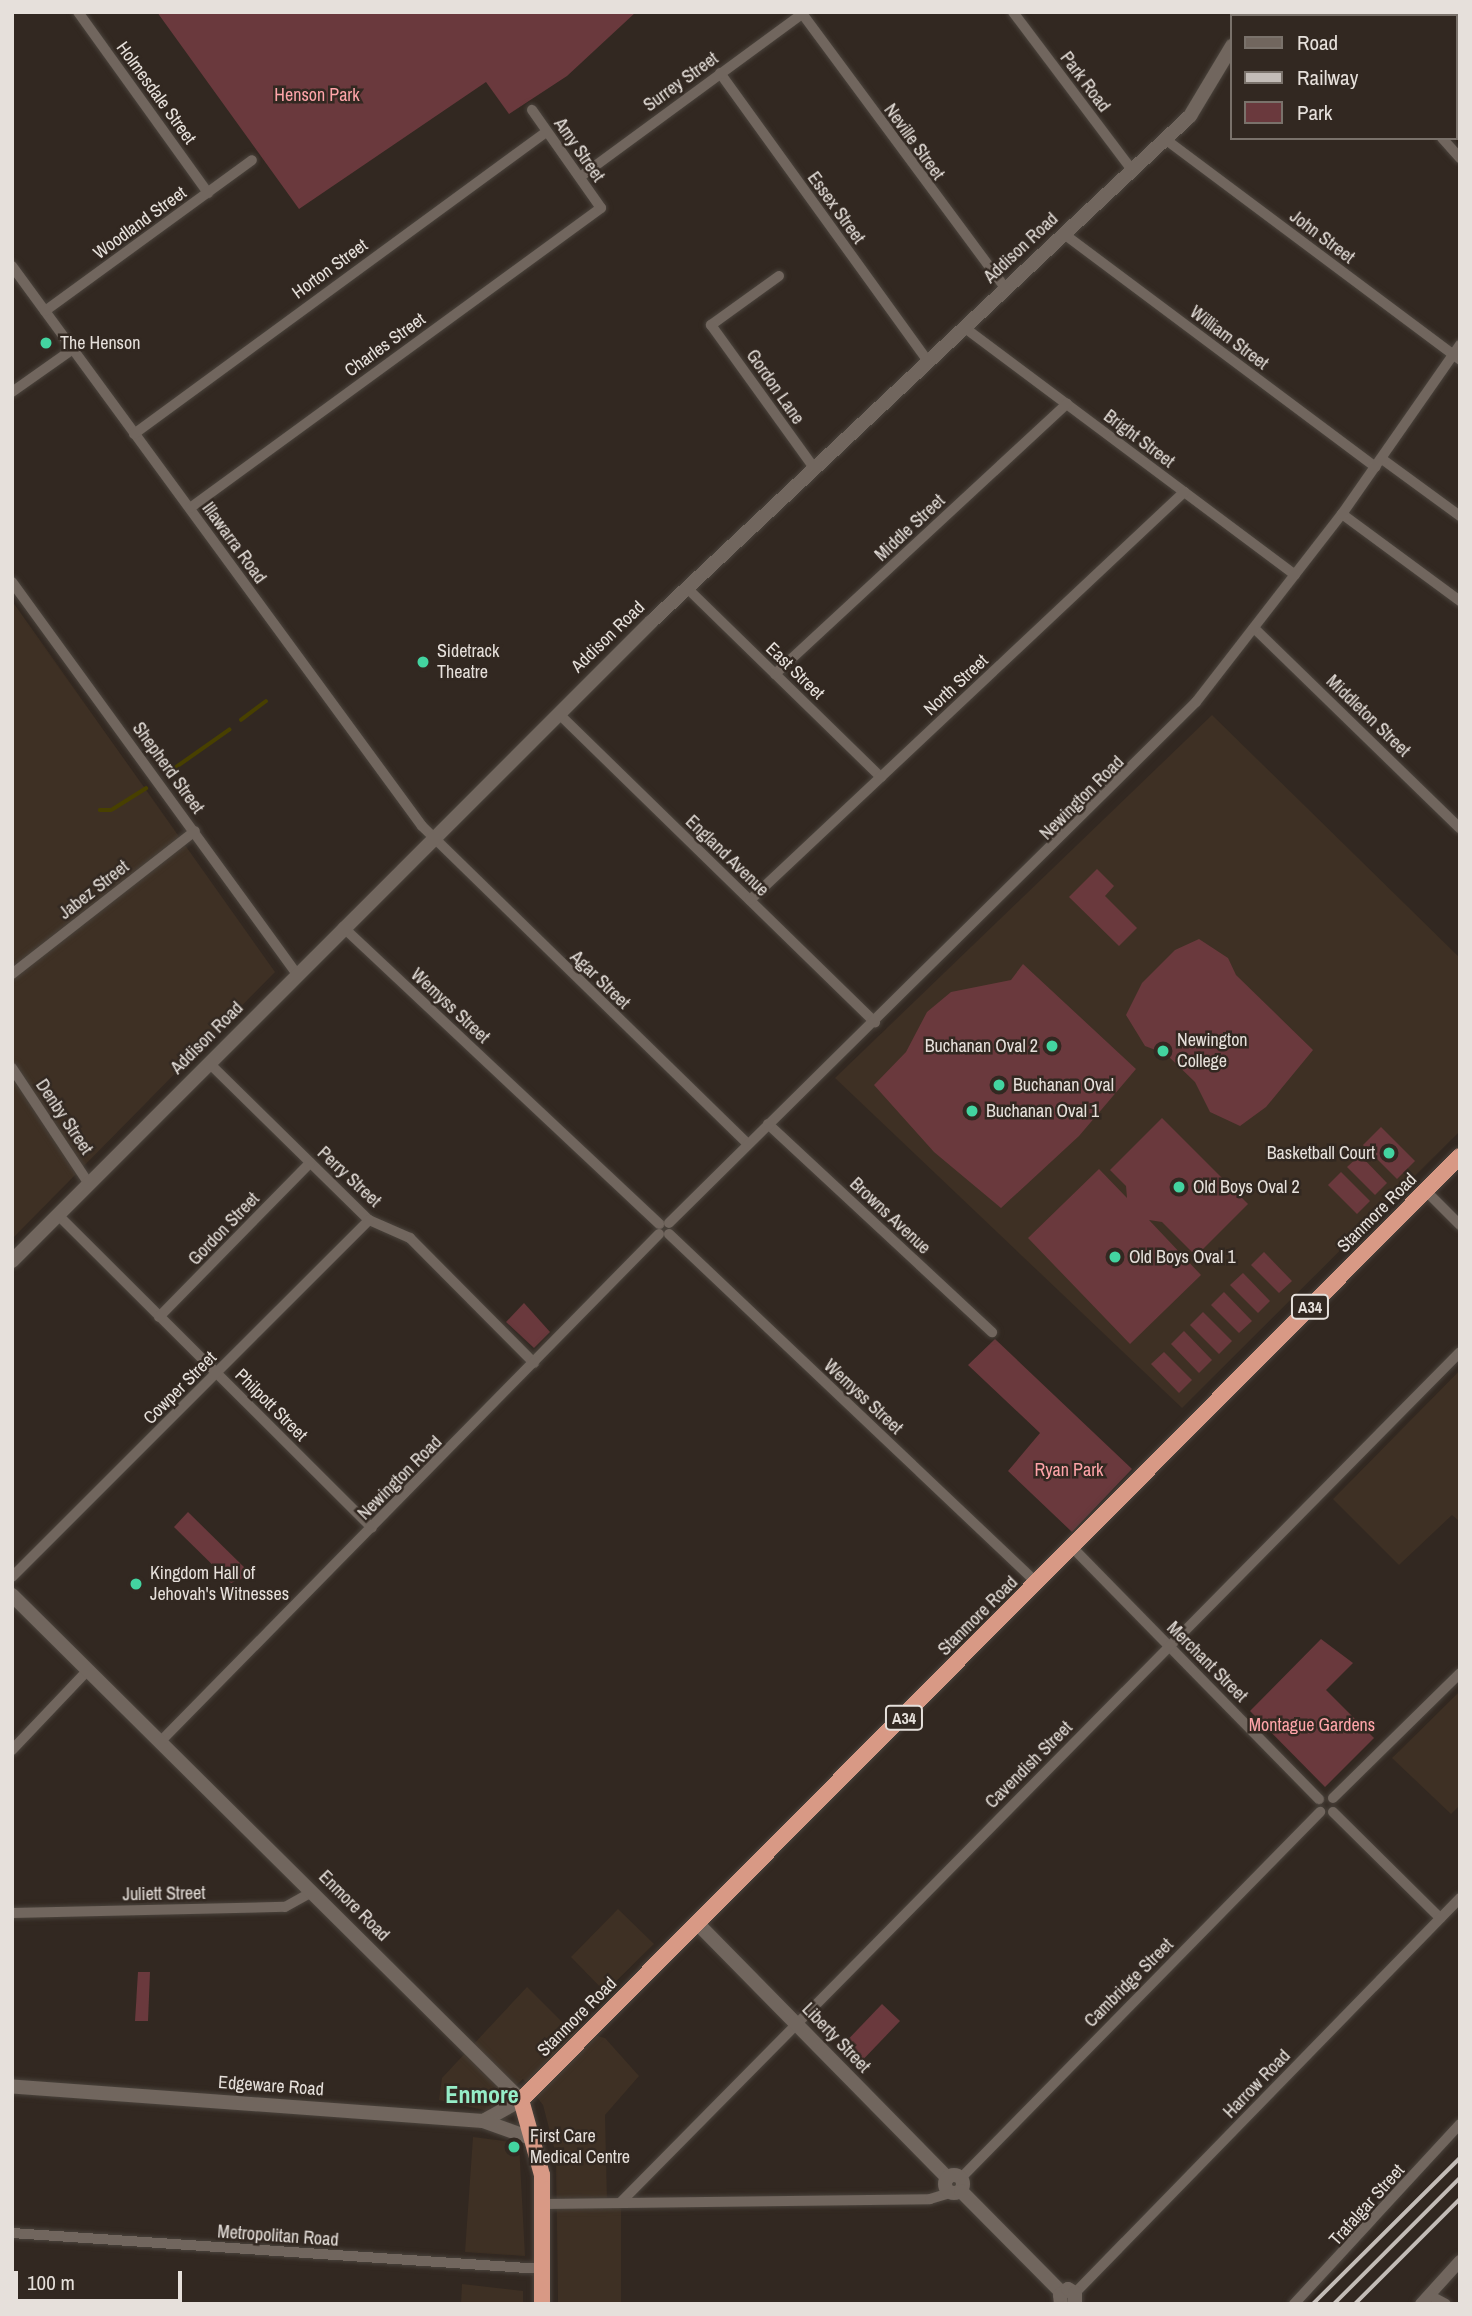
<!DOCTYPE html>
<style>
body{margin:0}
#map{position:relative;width:1472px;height:2316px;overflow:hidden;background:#322821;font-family:"Archivo Narrow",sans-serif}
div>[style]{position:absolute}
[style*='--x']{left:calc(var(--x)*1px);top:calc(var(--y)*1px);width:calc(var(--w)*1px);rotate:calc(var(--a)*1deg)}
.built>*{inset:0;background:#3e3024}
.green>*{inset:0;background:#6a393d}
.stream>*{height:3.5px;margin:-1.75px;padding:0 1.75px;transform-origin:1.75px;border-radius:1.75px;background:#484000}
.roads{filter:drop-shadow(0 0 2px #4a433c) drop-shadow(0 0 2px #4a433c)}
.minor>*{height:10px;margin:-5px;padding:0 5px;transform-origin:5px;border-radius:5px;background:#71665e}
.tertiary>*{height:12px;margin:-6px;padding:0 6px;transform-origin:6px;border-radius:6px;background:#71665e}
.secondary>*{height:14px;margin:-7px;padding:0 7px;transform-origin:7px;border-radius:7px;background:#71665e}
.secondary>.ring{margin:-7px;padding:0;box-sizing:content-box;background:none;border:14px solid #71665e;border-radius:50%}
.trunk>*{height:16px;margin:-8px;padding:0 8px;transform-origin:8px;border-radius:8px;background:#d89985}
.rail>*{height:3.5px;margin:-1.75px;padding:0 1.75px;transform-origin:1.75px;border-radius:1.75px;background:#c3bcb7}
.dots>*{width:19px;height:19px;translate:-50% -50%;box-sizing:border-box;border:4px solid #322821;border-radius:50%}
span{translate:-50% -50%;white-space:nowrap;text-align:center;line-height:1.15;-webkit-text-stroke:5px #322821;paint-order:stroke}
.shield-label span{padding:2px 5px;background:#322821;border:2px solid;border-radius:5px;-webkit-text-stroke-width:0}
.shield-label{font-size:16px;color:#e6e0db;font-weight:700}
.street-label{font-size:18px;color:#e6e0db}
.park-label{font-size:18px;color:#fea4a9}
.poi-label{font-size:18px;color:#e6e0db}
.left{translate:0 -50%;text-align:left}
.right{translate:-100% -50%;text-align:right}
.district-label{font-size:24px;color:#96edc7;font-weight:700}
.frame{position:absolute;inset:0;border:14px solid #e6e0db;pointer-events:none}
.legend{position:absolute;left:1230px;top:14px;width:228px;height:126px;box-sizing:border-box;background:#322821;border:2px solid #7a726b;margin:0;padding:9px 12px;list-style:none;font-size:21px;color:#e6e0db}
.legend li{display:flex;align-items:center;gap:14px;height:35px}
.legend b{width:35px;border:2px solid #7a726b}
.scale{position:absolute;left:14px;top:2271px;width:168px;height:32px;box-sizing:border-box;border:4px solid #e6e0db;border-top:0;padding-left:9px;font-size:21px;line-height:24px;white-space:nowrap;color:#e6e0db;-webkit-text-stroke:5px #322821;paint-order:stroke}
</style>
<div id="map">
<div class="built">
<div style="clip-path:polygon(12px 601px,275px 972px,12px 1239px)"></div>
<div style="clip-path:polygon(1212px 715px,1460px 958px,1460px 1131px,1182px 1408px,835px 1078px)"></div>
<div style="clip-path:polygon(1460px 1370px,1460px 1522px,1452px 1515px,1399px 1565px,1333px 1499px)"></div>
<div style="clip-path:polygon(1460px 1691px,1460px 1805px,1451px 1814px,1392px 1758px)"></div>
<div style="clip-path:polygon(618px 1909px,654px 1944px,605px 1992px,571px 1957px)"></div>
<div style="clip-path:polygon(527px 1987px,568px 2028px,605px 2038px,639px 2076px,605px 2115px,607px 2202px,621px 2202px,621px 2304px,558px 2302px,556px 2155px,543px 2105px,523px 2079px,488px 2111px,439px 2100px,442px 2078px)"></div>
<div style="clip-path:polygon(473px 2137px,519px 2143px,525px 2256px,465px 2252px)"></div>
<div style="clip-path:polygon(462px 2284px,523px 2291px,523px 2304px,461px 2304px)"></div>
</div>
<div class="green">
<div style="clip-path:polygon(157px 12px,636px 12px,567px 76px,509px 114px,486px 82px,299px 209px)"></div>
<div style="clip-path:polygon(1097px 869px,1114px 886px,1105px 896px,1137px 928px,1119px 946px,1069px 897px)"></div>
<div style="clip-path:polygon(1199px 939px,1228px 958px,1236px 975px,1313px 1050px,1266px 1107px,1240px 1126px,1210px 1112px,1195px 1082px,1166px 1054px,1145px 1046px,1126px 1015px,1142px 983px,1175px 950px)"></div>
<div style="clip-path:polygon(1023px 964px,1136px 1069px,1079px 1136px,1001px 1208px,934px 1152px,874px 1085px,906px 1052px,927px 1012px,951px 992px,1011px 980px)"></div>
<div style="clip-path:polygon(1162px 1118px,1248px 1204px,1196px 1256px,1162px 1222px,1149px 1220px,1201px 1275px,1130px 1344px,1028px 1238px,1099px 1169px,1127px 1198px,1126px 1186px,1110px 1170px)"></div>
<div style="clip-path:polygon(1381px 1127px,1415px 1161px,1397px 1179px,1363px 1145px)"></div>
<div style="clip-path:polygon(1360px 1155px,1387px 1183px,1375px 1195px,1347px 1167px)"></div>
<div style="clip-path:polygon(1341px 1172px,1370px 1201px,1357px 1214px,1328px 1185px)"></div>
<div style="clip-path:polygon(1264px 1252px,1292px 1281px,1279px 1293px,1251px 1265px)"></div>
<div style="clip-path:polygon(1243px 1273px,1270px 1301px,1258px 1313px,1230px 1285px)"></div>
<div style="clip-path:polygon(1224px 1292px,1252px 1321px,1239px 1333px,1211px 1305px)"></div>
<div style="clip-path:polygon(524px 1303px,550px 1332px,534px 1348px,506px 1322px)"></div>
<div style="clip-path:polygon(1203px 1312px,1232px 1341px,1219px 1354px,1190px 1325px)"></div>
<div style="clip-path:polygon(1184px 1331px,1212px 1360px,1199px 1373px,1171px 1344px)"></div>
<div style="clip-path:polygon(995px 1339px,1132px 1469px,1072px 1532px,1008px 1471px,1040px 1433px,968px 1365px)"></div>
<div style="clip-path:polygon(1164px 1352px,1192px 1380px,1179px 1393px,1151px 1364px)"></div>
<div style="clip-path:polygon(188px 1512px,248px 1571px,241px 1579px,231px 1583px,174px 1527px)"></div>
<div style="clip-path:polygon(1321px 1639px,1353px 1663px,1326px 1690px,1374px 1738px,1325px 1787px,1250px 1711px)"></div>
<div style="clip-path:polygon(138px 1972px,150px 1972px,148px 2021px,135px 2021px)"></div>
<div style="clip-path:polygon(882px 2004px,900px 2021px,857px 2066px,839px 2049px)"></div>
</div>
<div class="stream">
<div style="--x:241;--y:720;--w:31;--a:-37"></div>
<div style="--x:172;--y:770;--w:70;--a:-35.1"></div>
<div style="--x:113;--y:809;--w:39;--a:-32"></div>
<div style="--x:100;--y:810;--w:11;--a:0"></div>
</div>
<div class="roads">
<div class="minor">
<div style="--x:78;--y:12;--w:223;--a:54.3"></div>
<div style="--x:801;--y:12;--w:343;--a:53.5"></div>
<div style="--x:1013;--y:12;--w:199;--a:53"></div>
<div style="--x:1334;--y:12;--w:5;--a:53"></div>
<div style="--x:1456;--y:62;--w:6;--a:-45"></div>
<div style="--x:720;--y:73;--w:355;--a:54.2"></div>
<div style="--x:1442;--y:138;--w:27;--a:48"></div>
<div style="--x:1165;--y:139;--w:369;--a:36.8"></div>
<div style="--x:580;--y:177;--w:275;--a:-36.3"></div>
<div style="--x:1064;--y:234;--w:389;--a:36.8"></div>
<div style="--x:12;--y:266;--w:694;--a:53.79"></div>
<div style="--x:422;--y:826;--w:455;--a:44.3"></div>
<div style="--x:779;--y:276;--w:84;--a:144.2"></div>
<div style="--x:711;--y:325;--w:176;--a:54.2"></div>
<div style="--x:45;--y:311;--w:256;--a:-36.1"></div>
<div style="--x:965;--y:328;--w:412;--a:36.8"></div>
<div style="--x:12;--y:392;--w:75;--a:-35.2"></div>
<div style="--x:134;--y:434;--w:511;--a:-36.24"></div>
<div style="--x:1382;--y:459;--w:97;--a:36.2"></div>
<div style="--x:190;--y:508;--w:509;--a:-36.13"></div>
<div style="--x:601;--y:208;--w:120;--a:-125.1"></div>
<div style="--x:1342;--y:514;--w:147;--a:36.4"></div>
<div style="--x:12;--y:582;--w:485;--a:54"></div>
<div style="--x:687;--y:588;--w:271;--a:44.3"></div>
<div style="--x:1254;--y:628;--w:287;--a:44.2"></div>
<div style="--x:775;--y:674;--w:398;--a:-42.8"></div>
<div style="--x:558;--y:713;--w:443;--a:44.3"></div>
<div style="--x:750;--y:900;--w:596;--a:-43.23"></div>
<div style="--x:343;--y:927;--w:434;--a:43.2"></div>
<div style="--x:12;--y:974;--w:232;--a:-38"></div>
<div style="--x:209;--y:1063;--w:224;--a:44.5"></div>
<div style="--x:369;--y:1220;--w:45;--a:23.7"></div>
<div style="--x:410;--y:1238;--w:176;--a:45.2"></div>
<div style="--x:12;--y:1068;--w:139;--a:56.4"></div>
<div style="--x:768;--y:1124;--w:306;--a:42.9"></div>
<div style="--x:1426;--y:1191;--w:48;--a:45"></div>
<div style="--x:58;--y:1215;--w:443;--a:44.9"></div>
<div style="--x:669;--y:1223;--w:741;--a:-44.67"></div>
<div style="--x:1196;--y:702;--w:238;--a:-52.2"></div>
<div style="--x:1342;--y:514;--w:206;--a:-55.1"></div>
<div style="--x:669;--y:1234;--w:507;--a:43.48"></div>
<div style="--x:159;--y:1317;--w:216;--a:-45.6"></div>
<div style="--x:1072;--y:1547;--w:353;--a:45.6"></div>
<div style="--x:12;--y:1577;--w:505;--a:-45"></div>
<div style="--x:160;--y:1742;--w:712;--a:-45.51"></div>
<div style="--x:12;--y:1750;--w:110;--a:-46.5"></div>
<div style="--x:1333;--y:1798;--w:178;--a:-44.5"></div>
<div style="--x:1333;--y:1812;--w:151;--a:44.7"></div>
<div style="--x:12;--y:1913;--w:273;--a:-1.3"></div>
<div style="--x:285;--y:1907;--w:31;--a:-29"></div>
<div style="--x:961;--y:2178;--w:513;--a:-45.55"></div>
<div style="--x:621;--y:2202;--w:1194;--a:-45.37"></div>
<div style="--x:544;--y:2204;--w:386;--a:-0.7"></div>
<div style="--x:930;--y:2199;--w:21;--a:-17"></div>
<div style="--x:12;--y:2233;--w:531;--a:3.89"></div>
<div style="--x:1075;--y:2293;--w:552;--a:-45.73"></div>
<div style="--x:1429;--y:2295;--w:19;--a:28"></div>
<div style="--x:1294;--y:2304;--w:245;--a:-47.3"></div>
</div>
<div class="tertiary">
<div style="--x:1421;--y:2304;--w:58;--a:-47.8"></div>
</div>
<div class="secondary">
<div style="--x:1246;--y:16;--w:4;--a:-63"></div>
<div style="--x:12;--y:1261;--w:905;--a:-45"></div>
<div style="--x:652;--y:621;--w:738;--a:-43.19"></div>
<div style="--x:1190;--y:116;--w:82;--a:-59"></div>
<div style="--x:12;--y:1595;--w:717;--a:44.77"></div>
<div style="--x:521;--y:2100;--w:43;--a:151.1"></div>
<div style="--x:483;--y:2121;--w:472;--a:-175.8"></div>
<div style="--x:698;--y:1924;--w:356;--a:45.5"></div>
<div style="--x:483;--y:2121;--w:56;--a:19.7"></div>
<div class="ring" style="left:945px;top:2175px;width:4px;height:4px"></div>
<div style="--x:961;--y:2191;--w:142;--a:45.3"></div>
<div style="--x:1061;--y:2304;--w:9;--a:-96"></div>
<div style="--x:1060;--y:2295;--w:10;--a:-37"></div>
<div style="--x:1068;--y:2289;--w:8;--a:30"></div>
<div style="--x:1075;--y:2293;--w:11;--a:90"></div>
</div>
<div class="trunk">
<div style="--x:542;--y:2304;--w:129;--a:-90"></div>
<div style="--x:542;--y:2175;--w:78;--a:-105.6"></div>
<div style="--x:521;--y:2100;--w:1331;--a:-45.15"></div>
</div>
</div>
<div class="rail">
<div style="--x:1313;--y:2304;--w:207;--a:-44.8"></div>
<div style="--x:1334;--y:2304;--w:178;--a:-45"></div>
<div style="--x:1355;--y:2304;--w:148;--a:-45"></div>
</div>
<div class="dots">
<div style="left:46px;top:343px;background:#43d4a0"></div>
<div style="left:423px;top:662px;background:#43d4a0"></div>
<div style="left:1052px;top:1046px;background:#43d4a0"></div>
<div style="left:1163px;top:1051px;background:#43d4a0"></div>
<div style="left:999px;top:1085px;background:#43d4a0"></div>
<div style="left:972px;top:1111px;background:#43d4a0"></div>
<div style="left:1389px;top:1153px;background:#43d4a0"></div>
<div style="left:1179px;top:1187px;background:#43d4a0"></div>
<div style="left:1115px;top:1257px;background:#43d4a0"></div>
<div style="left:136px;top:1584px;background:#43d4a0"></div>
<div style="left:514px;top:2147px;background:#43d4a0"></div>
</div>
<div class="shield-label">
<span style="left:1310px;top:1307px">A34</span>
<span style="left:904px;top:1718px">A34</span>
</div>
<div class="street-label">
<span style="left:681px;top:82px;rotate:-36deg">Surrey Street</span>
<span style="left:1085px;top:82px;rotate:53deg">Park Road</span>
<span style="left:156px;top:93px;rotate:54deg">Holmesdale Street</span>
<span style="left:914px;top:142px;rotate:54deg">Neville Street</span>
<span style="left:579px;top:150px;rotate:55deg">Amy Street</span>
<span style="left:836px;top:208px;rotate:54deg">Essex Street</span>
<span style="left:140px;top:223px;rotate:-36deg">Woodland Street</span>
<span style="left:1322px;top:237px;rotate:37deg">John Street</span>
<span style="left:1021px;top:248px;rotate:-43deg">Addison Road</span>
<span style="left:330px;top:269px;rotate:-36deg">Horton Street</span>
<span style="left:1229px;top:338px;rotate:37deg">William Street</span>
<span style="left:385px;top:345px;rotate:-36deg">Charles Street</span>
<span style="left:775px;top:387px;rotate:55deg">Gordon Lane</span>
<span style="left:1139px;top:439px;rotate:37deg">Bright Street</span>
<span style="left:910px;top:528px;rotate:-43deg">Middle Street</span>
<span style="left:234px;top:543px;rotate:54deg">Illawarra Road</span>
<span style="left:608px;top:637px;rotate:-44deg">Addison Road</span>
<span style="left:795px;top:671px;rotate:44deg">East Street</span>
<span style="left:956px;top:685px;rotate:-43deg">North Street</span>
<span style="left:1368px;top:716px;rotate:44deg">Middleton Street</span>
<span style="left:168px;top:768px;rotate:54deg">Shepherd Street</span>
<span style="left:1082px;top:798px;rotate:-45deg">Newington Road</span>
<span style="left:727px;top:856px;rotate:44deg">England Avenue</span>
<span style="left:94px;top:890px;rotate:-38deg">Jabez Street</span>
<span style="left:600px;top:980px;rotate:44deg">Agar Street</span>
<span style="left:450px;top:1006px;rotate:43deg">Wemyss Street</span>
<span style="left:207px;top:1038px;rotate:-45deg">Addison Road</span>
<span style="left:64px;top:1117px;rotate:56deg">Denby Street</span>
<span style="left:349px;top:1177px;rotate:43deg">Perry Street</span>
<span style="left:1377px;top:1213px;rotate:-45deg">Stanmore Road</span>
<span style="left:890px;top:1216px;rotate:43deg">Browns Avenue</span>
<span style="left:224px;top:1229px;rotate:-46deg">Gordon Street</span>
<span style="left:180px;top:1388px;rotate:-45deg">Cowper Street</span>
<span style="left:863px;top:1397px;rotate:43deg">Wemyss Street</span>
<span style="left:271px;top:1405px;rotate:45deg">Philpott Street</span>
<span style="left:400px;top:1478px;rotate:-45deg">Newington Road</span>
<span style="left:978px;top:1616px;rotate:-45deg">Stanmore Road</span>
<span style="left:1207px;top:1662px;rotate:45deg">Merchant Street</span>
<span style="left:1029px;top:1765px;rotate:-45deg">Cavendish Street</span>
<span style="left:164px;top:1894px;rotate:-1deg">Juliett Street</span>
<span style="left:354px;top:1906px;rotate:45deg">Enmore Road</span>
<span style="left:1129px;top:1983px;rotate:-45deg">Cambridge Street</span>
<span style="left:577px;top:2017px;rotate:-45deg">Stanmore Road</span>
<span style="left:836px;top:2038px;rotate:46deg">Liberty Street</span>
<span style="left:1257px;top:2084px;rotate:-46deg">Harrow Road</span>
<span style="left:271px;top:2086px;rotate:4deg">Edgeware Road</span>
<span style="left:1367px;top:2205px;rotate:-48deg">Trafalgar Street</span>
<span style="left:278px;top:2236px;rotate:4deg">Metropolitan Road</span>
</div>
<div class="park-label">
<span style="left:317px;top:95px">Henson Park</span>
<span style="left:1069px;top:1470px">Ryan Park</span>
<span style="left:1312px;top:1725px">Montague Gardens</span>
</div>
<div class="poi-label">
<span class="left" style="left:60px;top:343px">The Henson</span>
<span class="left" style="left:437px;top:662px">Sidetrack<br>Theatre</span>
<span class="left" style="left:1177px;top:1051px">Newington<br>College</span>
<span class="right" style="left:1038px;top:1046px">Buchanan Oval 2</span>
<span class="left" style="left:1013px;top:1085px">Buchanan Oval</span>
<span class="left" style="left:986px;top:1111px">Buchanan Oval 1</span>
<span class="right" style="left:1375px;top:1153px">Basketball Court</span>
<span class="left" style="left:1193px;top:1187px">Old Boys Oval 2</span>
<span class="left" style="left:1129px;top:1257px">Old Boys Oval 1</span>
<span class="left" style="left:150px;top:1584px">Kingdom Hall of<br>Jehovah's Witnesses</span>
<span class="left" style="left:530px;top:2147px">First Care<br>Medical Centre</span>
</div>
<div class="district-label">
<span style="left:482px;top:2095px">Enmore</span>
</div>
<div class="frame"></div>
<ul class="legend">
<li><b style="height:9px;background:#71665e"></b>Road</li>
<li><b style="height:9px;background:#c3bcb7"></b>Railway</li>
<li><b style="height:19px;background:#6a393d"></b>Park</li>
</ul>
<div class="scale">100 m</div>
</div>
